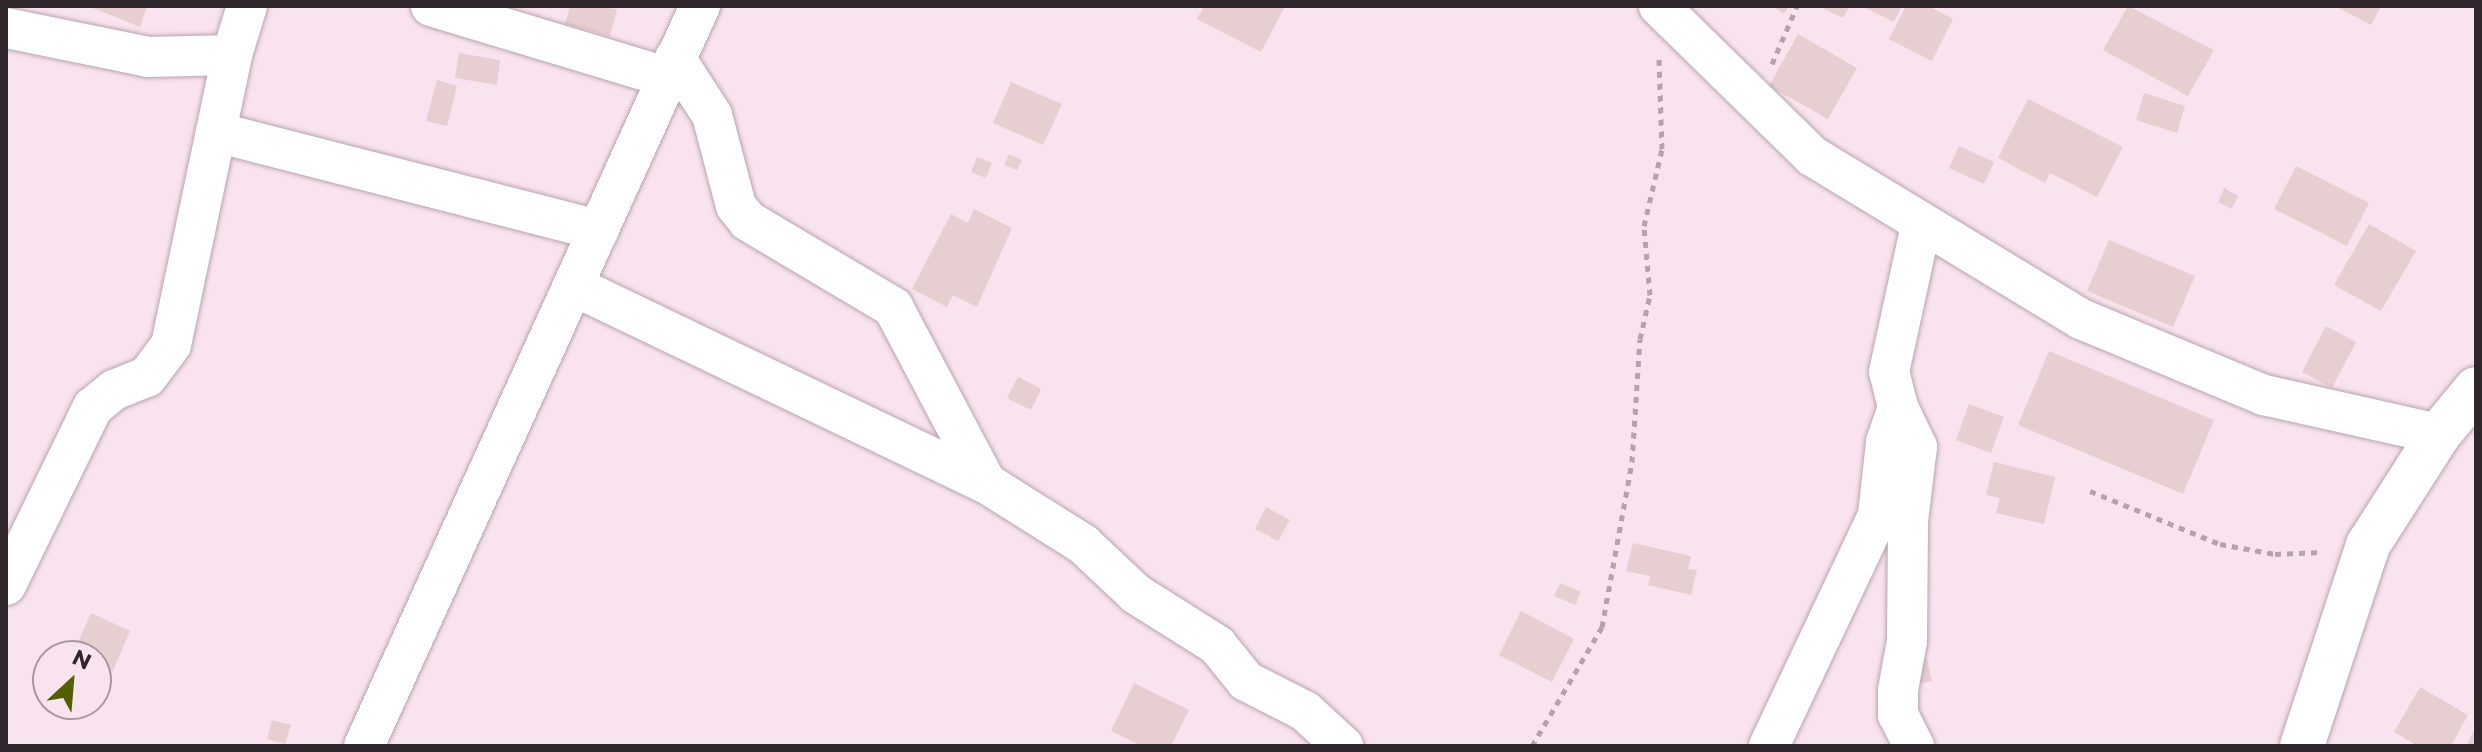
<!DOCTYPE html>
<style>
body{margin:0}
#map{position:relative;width:2482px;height:752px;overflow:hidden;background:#f9e3ef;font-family:Montserrat,sans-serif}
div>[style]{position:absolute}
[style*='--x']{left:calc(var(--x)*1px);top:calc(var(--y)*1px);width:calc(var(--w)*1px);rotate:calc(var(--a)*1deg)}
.building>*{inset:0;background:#e7ced0}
.path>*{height:5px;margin-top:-2.5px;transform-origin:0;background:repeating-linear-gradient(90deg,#b4a3ac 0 6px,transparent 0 12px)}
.roads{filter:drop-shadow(0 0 2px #b8a4af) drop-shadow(0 0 2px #b8a4af)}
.minor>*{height:40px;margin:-20px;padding:0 20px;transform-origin:20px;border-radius:20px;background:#fff}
.major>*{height:44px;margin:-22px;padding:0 22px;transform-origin:22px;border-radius:22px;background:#fff}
span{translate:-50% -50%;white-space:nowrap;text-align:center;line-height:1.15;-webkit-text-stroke:6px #f9e3ef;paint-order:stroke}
.frame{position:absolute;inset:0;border:8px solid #2f272b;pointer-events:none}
.north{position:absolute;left:32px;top:640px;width:80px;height:80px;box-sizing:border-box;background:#f9e3ef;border:2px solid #a898a1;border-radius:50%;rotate:26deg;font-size:22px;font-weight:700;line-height:32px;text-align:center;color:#2f272b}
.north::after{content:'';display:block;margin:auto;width:28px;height:36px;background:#516003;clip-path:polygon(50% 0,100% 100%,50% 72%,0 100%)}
</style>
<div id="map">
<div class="building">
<div style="clip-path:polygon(88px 6px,147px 6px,140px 27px)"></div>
<div style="clip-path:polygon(570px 6px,617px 9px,610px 36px,565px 24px)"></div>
<div style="clip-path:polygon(1204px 6px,1285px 6px,1261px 52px,1197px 19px)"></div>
<div style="clip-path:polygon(1772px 6px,1789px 6px,1784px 14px)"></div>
<div style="clip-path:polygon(1819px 6px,1850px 6px,1843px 18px)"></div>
<div style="clip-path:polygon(1861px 6px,1902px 6px,1894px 22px)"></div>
<div style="clip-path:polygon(1906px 6px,1928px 6px,1953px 19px,1932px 61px,1889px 39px)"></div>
<div style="clip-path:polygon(2128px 6px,2214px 50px,2188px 96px,2103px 50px)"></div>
<div style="clip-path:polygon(2335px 6px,2381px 6px,2371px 25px)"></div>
<div style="clip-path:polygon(1798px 34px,1857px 68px,1828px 119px,1769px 86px)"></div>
<div style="clip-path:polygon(459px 53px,500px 60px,497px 85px,455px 78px)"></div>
<div style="clip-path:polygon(437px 80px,457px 86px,447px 126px,426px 121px)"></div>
<div style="clip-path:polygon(1011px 82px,1062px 104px,1043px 145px,993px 123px)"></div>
<div style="clip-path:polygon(2144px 93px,2185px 106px,2177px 133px,2136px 120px)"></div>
<div style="clip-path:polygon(2028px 99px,2123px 147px,2097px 197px,2050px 173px,2045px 183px,1998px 158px)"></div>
<div style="clip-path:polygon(1959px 146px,1994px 162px,1984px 184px,1949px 168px)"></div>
<div style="clip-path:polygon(1009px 154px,1022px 160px,1017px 170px,1004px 165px)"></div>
<div style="clip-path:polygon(977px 157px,992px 163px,986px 178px,971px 172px)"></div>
<div style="clip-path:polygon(2296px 166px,2369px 203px,2347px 246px,2274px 209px)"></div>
<div style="clip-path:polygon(2224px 188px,2238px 196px,2232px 209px,2218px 202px)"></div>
<div style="clip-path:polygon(974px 209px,1012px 228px,977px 307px,953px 295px,947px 307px,912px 289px,951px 214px,968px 223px)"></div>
<div style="clip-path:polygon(2369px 224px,2416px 251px,2381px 311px,2334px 285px)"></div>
<div style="clip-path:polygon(2109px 240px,2195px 276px,2173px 327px,2087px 291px)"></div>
<div style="clip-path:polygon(2326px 326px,2356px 342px,2332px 388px,2302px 372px)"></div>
<div style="clip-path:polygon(2049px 351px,2214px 420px,2183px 494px,2018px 425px)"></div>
<div style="clip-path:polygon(1018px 377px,1041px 389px,1031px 410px,1007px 398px)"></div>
<div style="clip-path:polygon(1969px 404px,2004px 417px,1991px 453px,1956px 440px)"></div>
<div style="clip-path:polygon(1994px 462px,2055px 477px,2044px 524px,1996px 513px,2000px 498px,1986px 495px)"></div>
<div style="clip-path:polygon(1266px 507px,1290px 520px,1278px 541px,1255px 529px)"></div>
<div style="clip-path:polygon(1633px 543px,1691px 556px,1688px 569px,1697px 570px,1691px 595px,1648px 585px,1650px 576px,1626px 571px)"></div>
<div style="clip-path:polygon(1560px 583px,1581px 592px,1575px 605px,1554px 596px)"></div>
<div style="clip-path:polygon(1521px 611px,1574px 639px,1552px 682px,1499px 655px)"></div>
<div style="clip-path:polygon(91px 613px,130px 631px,109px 680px,96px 674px,96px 656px,72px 656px)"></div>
<div style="clip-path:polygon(1927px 659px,1932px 681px,1911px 685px,1906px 663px)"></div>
<div style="clip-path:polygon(1134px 683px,1189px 710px,1171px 746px,1141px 746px,1111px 731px)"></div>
<div style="clip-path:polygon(2420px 687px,2468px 715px,2451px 746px,2418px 746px,2394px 732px)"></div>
<div style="clip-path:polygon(272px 720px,291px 725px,285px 744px,267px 739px)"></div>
<div style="clip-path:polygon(2476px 726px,2476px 746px,2466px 746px)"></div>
</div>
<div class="path">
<div style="--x:1772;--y:64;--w:63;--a:-66.7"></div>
<div style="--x:2090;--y:491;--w:140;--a:22.2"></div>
<div style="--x:2220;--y:544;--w:56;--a:10.3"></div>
<div style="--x:2275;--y:554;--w:48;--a:-2.4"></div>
<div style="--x:1532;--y:746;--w:138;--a:-59.5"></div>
<div style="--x:1602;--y:627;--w:168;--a:-79.7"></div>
<div style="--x:1632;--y:462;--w:123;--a:-86.3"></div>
<div style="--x:1640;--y:339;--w:45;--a:-77.2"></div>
<div style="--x:1650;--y:295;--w:69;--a:-95"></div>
<div style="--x:1644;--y:226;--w:79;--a:-76.8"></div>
<div style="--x:1662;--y:149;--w:90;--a:-91.9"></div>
</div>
<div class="roads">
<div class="minor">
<div style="--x:431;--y:6;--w:245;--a:16.8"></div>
<div style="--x:1659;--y:6;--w:214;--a:44.4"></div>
<div style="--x:1812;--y:156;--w:315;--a:31.2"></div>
<div style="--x:2081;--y:319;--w:198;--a:22.6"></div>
<div style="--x:2264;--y:395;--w:179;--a:12.6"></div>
<div style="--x:6;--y:28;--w:145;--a:11.5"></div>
<div style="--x:148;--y:57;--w:84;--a:-1.4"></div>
<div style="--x:675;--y:58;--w:68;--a:57"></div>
<div style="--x:712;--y:115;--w:94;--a:75.2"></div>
<div style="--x:736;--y:206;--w:19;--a:51"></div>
<div style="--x:748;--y:221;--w:169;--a:30.7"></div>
<div style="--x:893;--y:307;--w:199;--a:62.1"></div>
<div style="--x:216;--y:132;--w:395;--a:14.4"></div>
<div style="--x:576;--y:287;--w:454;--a:25.6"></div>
<div style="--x:986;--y:483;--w:115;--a:32.2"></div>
<div style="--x:1083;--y:544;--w:73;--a:43.3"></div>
<div style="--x:1136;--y:594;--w:96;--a:32.2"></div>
<div style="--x:1217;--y:645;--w:46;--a:51.1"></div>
<div style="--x:1246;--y:681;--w:66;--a:27"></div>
<div style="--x:1305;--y:711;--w:52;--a:42.6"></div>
<div style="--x:6;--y:585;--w:198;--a:-64"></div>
<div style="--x:93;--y:407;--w:27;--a:-39"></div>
<div style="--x:114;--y:390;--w:35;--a:-22"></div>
<div style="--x:147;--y:377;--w:40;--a:-53"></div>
<div style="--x:171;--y:345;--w:296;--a:-78.1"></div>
<div style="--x:232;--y:55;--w:51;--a:-73"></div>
<div style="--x:364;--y:746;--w:813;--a:-65.58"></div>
<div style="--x:1769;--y:746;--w:255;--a:-64.7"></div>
<div style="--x:1878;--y:515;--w:73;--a:-83.7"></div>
<div style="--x:1886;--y:442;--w:37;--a:-71"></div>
<div style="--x:1914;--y:746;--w:35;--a:-117"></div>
<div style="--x:1898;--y:715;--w:25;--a:-90"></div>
<div style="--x:1898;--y:690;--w:50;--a:-79.6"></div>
<div style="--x:1907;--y:641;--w:120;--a:-89.5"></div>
<div style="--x:1908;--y:521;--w:75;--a:-83.1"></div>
<div style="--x:1917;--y:447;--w:44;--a:-115.4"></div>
<div style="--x:1898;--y:407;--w:36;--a:-104"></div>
<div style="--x:1889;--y:372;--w:150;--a:-77.7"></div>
</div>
<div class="major">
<div style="--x:2302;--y:746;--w:212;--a:-71.8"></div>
<div style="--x:2368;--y:545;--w:132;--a:-57.4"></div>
<div style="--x:2439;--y:434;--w:58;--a:-50.6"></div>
</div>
</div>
<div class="frame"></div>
<div class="north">N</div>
</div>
